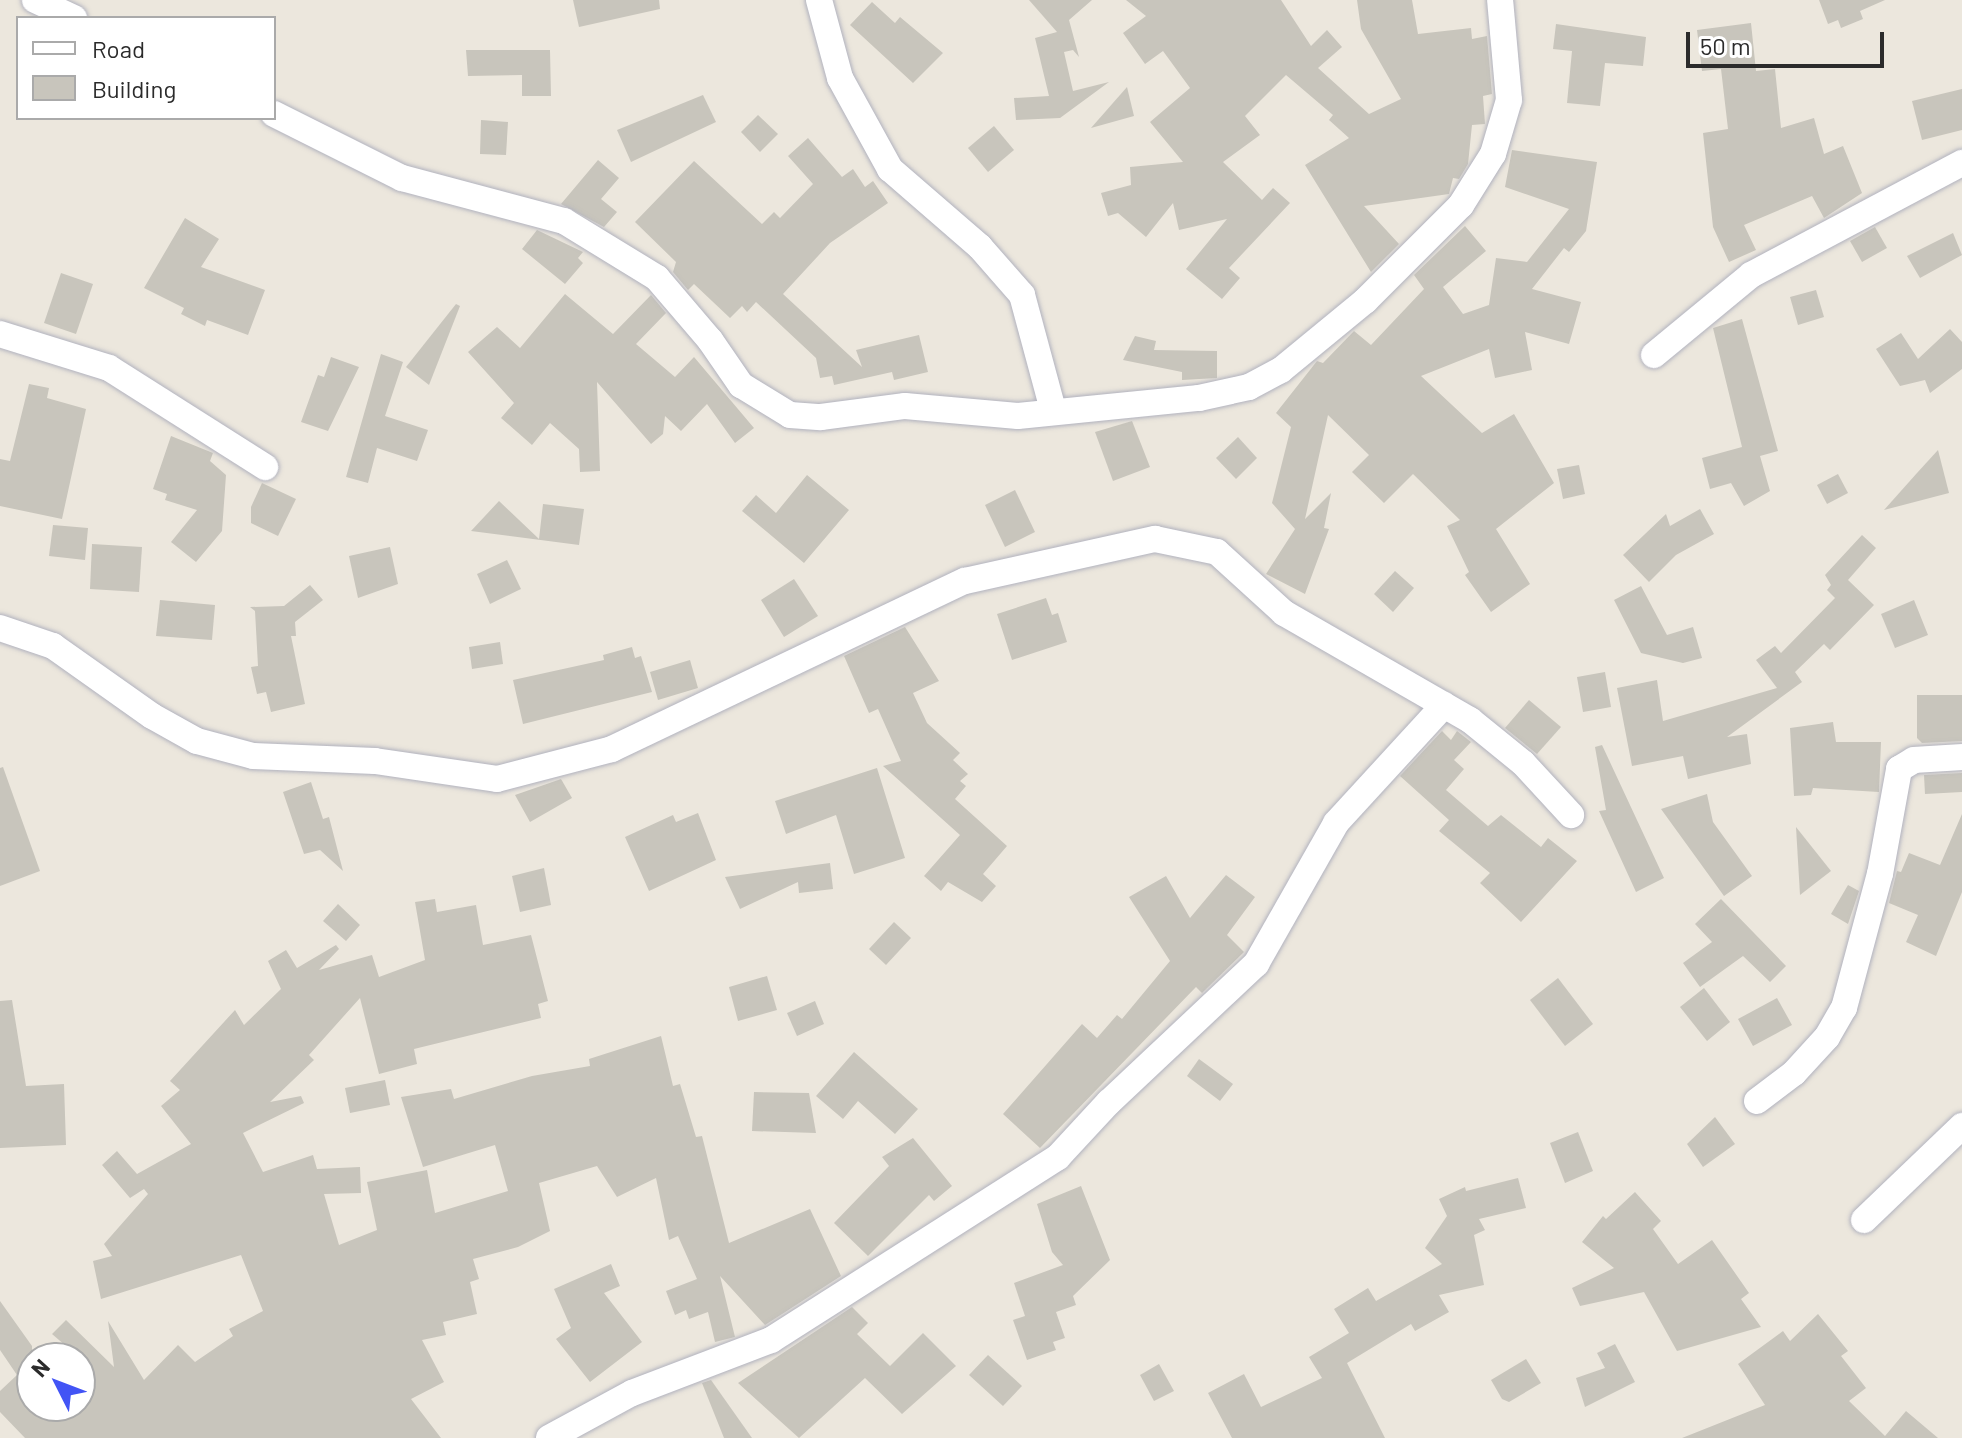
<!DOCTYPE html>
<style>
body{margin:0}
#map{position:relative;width:1962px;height:1438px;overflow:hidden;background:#ece7dd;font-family:Barlow,sans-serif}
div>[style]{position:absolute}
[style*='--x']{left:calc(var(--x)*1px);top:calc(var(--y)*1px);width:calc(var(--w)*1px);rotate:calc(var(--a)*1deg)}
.building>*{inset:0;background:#c8c5bc}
.roads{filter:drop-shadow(0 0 2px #b1b2be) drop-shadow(0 0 2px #b1b2be)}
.minor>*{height:26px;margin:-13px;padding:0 13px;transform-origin:13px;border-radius:13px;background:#fff}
span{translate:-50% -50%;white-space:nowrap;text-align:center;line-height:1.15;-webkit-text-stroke:6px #fff;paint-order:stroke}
.legend{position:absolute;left:16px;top:16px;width:260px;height:104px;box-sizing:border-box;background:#fff;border:2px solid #aaa;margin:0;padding:10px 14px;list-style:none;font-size:24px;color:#2b2b2b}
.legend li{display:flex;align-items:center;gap:16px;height:40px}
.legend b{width:40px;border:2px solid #aaa}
.north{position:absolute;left:16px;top:1342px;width:80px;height:80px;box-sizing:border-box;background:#fff;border:2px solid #aaa;border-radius:50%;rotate:312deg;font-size:22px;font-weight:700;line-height:32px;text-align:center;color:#2b2b2b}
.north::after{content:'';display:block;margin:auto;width:28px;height:36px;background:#4254f5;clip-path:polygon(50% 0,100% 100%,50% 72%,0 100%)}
.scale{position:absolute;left:1686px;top:32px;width:198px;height:36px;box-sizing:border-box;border:4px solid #2b2b2b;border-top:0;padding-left:10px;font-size:24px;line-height:28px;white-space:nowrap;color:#2b2b2b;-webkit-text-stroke:6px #fff;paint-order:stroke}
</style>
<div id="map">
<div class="building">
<div style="clip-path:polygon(573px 0,659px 0,660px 9px,579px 27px)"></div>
<div style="clip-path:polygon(1029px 0,1092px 0,1069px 20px,1079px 57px,1073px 50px,1064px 52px,1073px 91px,1109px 82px,1060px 118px,1016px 120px,1014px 98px,1049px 96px,1035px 38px,1057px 32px)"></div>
<div style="clip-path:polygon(1126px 0,1281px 0,1311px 46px,1327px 30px,1342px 47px,1318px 68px,1369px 114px,1401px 99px,1361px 29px,1357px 0,1412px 0,1418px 34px,1471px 28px,1472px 39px,1487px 36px,1492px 94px,1483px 96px,1485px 124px,1472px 125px,1468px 164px,1459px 179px,1453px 178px,1449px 194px,1364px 206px,1399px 244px,1371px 272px,1305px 165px,1349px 138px,1329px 120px,1333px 115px,1286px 75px,1245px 116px,1260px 135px,1223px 162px,1262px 200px,1273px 188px,1290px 203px,1229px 268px,1240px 278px,1222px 299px,1186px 269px,1227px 219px,1179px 230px,1173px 203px,1146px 237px,1118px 213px,1108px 216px,1101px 193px,1131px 185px,1130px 167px,1183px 162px,1150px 122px,1190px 88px,1163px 51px,1145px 64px,1123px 33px,1146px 16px)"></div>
<div style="clip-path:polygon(1819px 0,1885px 0,1860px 11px,1863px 19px,1841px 28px,1838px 20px,1828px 24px)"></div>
<div style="clip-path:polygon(872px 2px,895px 23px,900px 17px,943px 53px,913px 83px,850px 25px)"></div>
<div style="clip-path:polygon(1751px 23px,1756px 71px,1775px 69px,1781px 128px,1814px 118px,1824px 154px,1843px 146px,1862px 193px,1824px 218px,1812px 196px,1744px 225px,1756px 250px,1729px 262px,1713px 227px,1703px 133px,1728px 129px,1721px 69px,1702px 71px,1697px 30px)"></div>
<div style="clip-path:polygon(1556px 24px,1646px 37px,1643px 66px,1605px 63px,1600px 106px,1567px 103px,1572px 51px,1553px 49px)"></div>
<div style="clip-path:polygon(466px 50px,550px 50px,551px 96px,522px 96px,522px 75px,468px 76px)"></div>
<div style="clip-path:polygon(1127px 87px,1134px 116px,1091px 128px)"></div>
<div style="clip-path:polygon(1962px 89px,1962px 130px,1922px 140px,1912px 101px)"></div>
<div style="clip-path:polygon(703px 95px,716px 122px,631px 162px,617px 130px)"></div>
<div style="clip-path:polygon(758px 115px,778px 134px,760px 152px,741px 132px)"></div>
<div style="clip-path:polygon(481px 120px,508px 122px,506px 155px,480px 154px)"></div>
<div style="clip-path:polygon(994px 126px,1014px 150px,988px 172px,968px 148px)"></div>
<div style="clip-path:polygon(808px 138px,842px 177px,853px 169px,865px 187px,873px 181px,888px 203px,830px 243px,783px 294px,862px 367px,856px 350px,919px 335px,928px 372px,894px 380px,892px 372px,834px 385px,832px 376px,820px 378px,816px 358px,756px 302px,747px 312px,742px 306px,730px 318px,694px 284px,688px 290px,673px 272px,676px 262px,635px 222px,694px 161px,762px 224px,774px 212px,780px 218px,813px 184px,788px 156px)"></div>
<div style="clip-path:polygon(1512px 150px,1597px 162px,1586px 231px,1569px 252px,1564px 248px,1532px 289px,1581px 302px,1569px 344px,1525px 332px,1532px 370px,1495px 378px,1489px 349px,1421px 376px,1482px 433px,1514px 414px,1554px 483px,1496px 529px,1530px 584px,1491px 612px,1465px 575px,1469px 572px,1447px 526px,1460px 520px,1413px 474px,1384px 503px,1352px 472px,1369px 455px,1328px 415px,1305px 519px,1331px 493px,1324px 528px,1329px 529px,1305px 594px,1266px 574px,1295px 529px,1272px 503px,1291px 427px,1276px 413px,1317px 361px,1323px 363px,1354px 331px,1371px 345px,1424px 289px,1414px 275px,1465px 226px,1486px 251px,1443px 287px,1463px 314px,1489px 305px,1496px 258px,1527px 262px,1569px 209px,1505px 187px)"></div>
<div style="clip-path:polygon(598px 160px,619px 178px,601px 199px,617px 212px,604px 227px,561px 204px)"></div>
<div style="clip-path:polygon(185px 218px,219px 239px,201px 267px,265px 290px,248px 335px,207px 320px,205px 326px,181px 314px,184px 308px,144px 288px)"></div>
<div style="clip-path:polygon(1875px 227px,1887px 248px,1862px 262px,1850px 241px)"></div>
<div style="clip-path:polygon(537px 230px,583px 252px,578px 258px,583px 263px,565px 284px,522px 249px)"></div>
<div style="clip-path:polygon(1953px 233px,1962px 255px,1920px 278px,1907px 256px)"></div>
<div style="clip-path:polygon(61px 273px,93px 284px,76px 334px,44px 323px)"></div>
<div style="clip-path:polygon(1816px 290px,1824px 317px,1798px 325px,1790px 297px)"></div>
<div style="clip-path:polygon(565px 294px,613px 334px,651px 295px,666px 313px,636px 344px,675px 377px,694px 357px,754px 428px,735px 443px,707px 404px,681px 431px,665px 416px,663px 434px,651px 444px,597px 382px,600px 471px,580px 472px,579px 449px,550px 423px,532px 445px,501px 418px,514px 403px,468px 352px,497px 327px,520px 348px)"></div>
<div style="clip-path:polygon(456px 304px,460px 306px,429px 385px,406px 367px)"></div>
<div style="clip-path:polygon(1742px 319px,1778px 451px,1760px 456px,1770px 491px,1744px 506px,1731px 483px,1710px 489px,1702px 458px,1742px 447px,1713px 328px)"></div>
<div style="clip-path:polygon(1950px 329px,1962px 342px,1962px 369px,1930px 393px,1925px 380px,1900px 386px,1876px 349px,1901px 333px,1918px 359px)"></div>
<div style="clip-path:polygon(1135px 336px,1156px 341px,1154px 350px,1217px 351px,1217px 378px,1182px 380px,1182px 372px,1123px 360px)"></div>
<div style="clip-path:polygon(381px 354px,403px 362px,385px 416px,428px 430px,417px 461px,377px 448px,368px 483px,346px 477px)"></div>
<div style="clip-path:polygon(331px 357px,359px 367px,328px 431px,301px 422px,318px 375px,324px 377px)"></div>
<div style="clip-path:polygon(29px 384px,49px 388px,47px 398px,86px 409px,62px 519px,0 506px,0 459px,10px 461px)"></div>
<div style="clip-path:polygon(1132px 421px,1150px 467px,1113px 481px,1095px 432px)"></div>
<div style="clip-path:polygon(171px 436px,213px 453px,210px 461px,226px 475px,222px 531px,196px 562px,171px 542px,197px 510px,165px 500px,167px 494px,153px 489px)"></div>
<div style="clip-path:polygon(1238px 437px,1257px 458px,1236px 479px,1216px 458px)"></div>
<div style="clip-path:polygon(1938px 450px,1949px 493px,1884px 510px,1917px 473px)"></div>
<div style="clip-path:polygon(1579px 465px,1585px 494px,1563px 499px,1557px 469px)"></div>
<div style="clip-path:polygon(1838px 474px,1848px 493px,1827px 504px,1817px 485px)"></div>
<div style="clip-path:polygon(807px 475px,849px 510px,804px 563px,742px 511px,756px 495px,776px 513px)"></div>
<div style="clip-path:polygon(262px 483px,296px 499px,278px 536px,251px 523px,251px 507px)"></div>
<div style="clip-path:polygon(1015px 490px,1035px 532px,1005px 547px,985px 505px)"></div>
<div style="clip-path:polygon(499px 501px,539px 539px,543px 504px,584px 509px,579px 545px,471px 531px)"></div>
<div style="clip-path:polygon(1700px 509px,1714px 534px,1676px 555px,1649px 582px,1623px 555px,1666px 514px,1670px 526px)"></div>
<div style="clip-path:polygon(53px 525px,88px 528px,85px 560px,49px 556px)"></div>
<div style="clip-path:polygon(1862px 535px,1876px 548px,1848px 580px,1874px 605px,1830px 650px,1824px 644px,1795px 672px,1802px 682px,1727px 737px,1747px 734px,1751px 764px,1688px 779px,1683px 756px,1632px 766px,1617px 688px,1657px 680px,1663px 721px,1777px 688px,1756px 660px,1775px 646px,1781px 653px,1835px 598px,1827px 590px,1831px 585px,1825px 575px)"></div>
<div style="clip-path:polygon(92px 544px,142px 547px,139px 592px,90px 589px)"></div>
<div style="clip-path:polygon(390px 547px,398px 584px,358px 598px,349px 556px)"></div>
<div style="clip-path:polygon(507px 560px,521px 589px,490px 604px,477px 574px)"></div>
<div style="clip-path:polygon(1395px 571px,1414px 588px,1393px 612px,1374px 594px)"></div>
<div style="clip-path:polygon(794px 579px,818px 616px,784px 637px,761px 600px)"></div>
<div style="clip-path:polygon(310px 585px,323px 600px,295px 622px,296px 636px,291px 636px,305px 704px,271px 712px,266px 692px,257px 694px,251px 667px,258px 666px,255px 611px,250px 607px,284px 606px)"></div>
<div style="clip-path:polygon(1641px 586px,1667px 635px,1693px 627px,1702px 658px,1683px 663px,1641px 653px,1614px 600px)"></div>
<div style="clip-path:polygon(1046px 598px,1052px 615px,1058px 613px,1067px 642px,1012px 660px,997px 614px)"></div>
<div style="clip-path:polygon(160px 600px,215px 605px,212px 640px,156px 636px)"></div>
<div style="clip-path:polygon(1914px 600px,1928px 635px,1895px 648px,1881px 614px)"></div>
<div style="clip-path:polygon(905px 627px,939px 681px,913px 693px,927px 723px,960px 753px,953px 760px,968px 774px,960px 781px,966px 786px,955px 799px,1007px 846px,983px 874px,996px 886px,982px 902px,948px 882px,941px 891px,924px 876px,960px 835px,883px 766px,901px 761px,878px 709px,869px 713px,844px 656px)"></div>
<div style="clip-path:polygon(500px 642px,503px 664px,472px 669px,469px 647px)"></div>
<div style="clip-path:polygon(632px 647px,635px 658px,641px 656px,652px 692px,523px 724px,513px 680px,604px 660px,603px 655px)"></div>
<div style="clip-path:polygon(690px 660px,698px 688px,658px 700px,650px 672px)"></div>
<div style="clip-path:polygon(1605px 672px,1611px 707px,1583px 712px,1577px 677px)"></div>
<div style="clip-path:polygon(1917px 695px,1962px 695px,1962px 741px,1922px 743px,1917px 738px)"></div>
<div style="clip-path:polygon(1529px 700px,1561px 727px,1537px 754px,1505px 728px)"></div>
<div style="clip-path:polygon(1833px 722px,1836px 742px,1881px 742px,1879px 792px,1813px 788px,1811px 795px,1794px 796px,1790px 728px)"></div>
<div style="clip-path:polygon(1442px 731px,1451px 740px,1457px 731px,1471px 742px,1454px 760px,1464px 769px,1446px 790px,1488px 826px,1501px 815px,1541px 847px,1548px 838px,1577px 861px,1521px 922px,1480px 883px,1490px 873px,1439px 831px,1449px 820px,1400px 776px)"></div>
<div style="clip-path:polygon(1602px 745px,1664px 878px,1636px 892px,1599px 811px,1606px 810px,1595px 747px)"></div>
<div style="clip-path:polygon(3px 767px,40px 871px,0 886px,0 768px)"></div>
<div style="clip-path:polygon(877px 768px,905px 858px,854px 874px,836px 815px,786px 834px,775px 801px)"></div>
<div style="clip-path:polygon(1962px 773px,1962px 792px,1925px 794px,1924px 775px)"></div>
<div style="clip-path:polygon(561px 779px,572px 798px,530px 822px,515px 795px)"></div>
<div style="clip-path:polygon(311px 782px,323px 819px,329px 817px,343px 871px,320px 850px,304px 854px,283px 792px)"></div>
<div style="clip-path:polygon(1707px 794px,1713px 822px,1752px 876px,1724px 896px,1661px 809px)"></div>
<div style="clip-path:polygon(698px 813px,716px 860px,649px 891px,625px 837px,673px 815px,676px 822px)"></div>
<div style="clip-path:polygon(1962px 814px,1962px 892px,1936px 956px,1906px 942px,1918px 915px,1889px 903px,1897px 871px,1901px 872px,1909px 853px,1940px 865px)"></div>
<div style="clip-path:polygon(1796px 827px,1831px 871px,1800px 895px)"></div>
<div style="clip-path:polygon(830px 863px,833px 889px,799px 893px,798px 882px,740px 909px,725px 877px)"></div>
<div style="clip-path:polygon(544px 868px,551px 905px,520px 912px,512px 876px)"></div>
<div style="clip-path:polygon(1226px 875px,1255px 897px,1227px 935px,1244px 952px,1202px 993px,1196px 987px,1040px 1148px,1003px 1114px,1082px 1024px,1097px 1038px,1117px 1015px,1122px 1019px,1170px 961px,1129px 897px,1166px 876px,1190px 918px)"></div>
<div style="clip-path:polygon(1848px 885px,1859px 891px,1848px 924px,1831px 914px)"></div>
<div style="clip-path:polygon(435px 899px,437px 912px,476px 905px,483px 945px,531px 935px,548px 1001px,538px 1004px,541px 1018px,414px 1049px,417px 1064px,379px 1074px,360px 998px,309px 1055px,314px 1060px,270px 1102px,301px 1096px,304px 1103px,243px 1133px,263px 1172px,313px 1155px,317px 1169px,360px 1167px,361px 1193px,324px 1194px,339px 1245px,377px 1230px,367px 1182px,427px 1170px,435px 1213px,508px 1191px,495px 1145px,423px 1167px,401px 1097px,451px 1089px,454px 1099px,532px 1076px,590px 1066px,589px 1059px,661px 1036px,673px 1086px,680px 1084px,696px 1137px,702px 1136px,729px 1243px,810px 1209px,841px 1276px,765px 1325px,720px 1276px,735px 1337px,715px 1342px,708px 1312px,689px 1319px,686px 1310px,675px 1315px,666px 1291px,697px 1279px,678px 1236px,669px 1240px,656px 1178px,617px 1197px,597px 1166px,539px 1183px,550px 1231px,518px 1247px,473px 1259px,479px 1279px,470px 1282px,477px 1314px,443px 1322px,446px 1335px,422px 1340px,444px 1382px,411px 1399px,441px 1438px,25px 1438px,0 1412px,0 1391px,17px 1375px,0 1350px,0 1301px,32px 1346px,32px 1406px,80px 1406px,80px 1358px,52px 1334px,66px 1320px,114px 1367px,108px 1321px,144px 1380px,178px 1345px,195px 1362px,233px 1336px,229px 1329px,263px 1311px,241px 1255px,101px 1299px,93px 1261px,112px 1256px,104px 1244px,148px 1194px,144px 1189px,130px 1198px,102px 1165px,117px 1151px,137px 1174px,191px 1144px,161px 1106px,180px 1090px,170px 1081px,235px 1010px,244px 1025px,281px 989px,268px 961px,286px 950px,297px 968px,336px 945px,339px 949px,319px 970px,372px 955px,379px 977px,425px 960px,415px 902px)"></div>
<div style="clip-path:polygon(1721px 899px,1786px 966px,1770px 982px,1743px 956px,1700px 987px,1683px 963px,1712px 942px,1695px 924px)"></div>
<div style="clip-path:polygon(338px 904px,360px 925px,346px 941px,323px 921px)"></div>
<div style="clip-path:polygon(894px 922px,911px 938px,886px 965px,869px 949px)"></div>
<div style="clip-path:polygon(767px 976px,777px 1010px,738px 1021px,729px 987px)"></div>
<div style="clip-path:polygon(1558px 978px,1593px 1024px,1565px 1046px,1530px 1000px)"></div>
<div style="clip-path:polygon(1704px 988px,1730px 1022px,1707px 1041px,1680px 1007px)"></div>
<div style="clip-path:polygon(1777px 998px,1792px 1025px,1753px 1046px,1738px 1019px)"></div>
<div style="clip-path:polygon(12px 1000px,26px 1086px,64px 1084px,66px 1145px,0 1148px,0 1001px)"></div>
<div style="clip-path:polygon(815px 1001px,824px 1024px,797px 1036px,787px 1013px)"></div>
<div style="clip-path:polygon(854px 1052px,918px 1109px,895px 1134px,858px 1101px,843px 1119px,816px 1096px)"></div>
<div style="clip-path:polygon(1199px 1059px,1233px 1084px,1220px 1101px,1187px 1076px)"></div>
<div style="clip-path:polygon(385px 1080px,390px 1105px,350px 1113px,345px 1088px)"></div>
<div style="clip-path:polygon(754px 1092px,809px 1093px,816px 1133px,752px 1131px)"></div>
<div style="clip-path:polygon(1715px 1117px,1735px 1144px,1703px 1167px,1687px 1144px)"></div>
<div style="clip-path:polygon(1578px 1132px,1593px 1171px,1565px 1183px,1550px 1143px)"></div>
<div style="clip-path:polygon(913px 1138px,952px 1186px,934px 1201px,929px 1195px,868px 1256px,834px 1223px,889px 1166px,882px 1157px)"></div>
<div style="clip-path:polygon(1518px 1178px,1526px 1208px,1479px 1219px,1485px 1230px,1474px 1235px,1484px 1285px,1439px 1295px,1449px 1312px,1415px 1331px,1411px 1324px,1347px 1363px,1385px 1438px,1232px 1438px,1208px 1393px,1244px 1374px,1261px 1407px,1322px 1378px,1309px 1357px,1349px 1333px,1334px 1309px,1368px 1288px,1376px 1301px,1442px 1264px,1425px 1248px,1447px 1216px,1439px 1199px,1465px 1187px,1466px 1191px)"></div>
<div style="clip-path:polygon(1081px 1186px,1110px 1260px,1073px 1296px,1076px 1305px,1056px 1312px,1065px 1338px,1053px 1342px,1056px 1350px,1027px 1360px,1013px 1320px,1025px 1316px,1014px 1283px,1063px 1265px,1052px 1252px,1037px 1204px)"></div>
<div style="clip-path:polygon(1635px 1192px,1661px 1221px,1653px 1229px,1678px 1264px,1712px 1240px,1749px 1293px,1741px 1299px,1761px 1327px,1677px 1351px,1644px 1292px,1580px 1306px,1572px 1288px,1614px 1268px,1582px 1242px,1603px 1216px,1606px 1219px)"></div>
<div style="clip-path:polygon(611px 1264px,620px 1286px,604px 1293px,642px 1342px,590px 1382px,556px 1339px,571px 1328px,554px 1289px)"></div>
<div style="clip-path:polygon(852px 1307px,868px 1323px,857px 1334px,890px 1366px,923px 1333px,956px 1366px,902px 1414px,865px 1378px,799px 1438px,738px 1383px)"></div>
<div style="clip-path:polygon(1818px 1314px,1848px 1351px,1841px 1356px,1866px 1388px,1849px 1401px,1885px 1436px,1906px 1411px,1938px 1438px,1682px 1438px,1765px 1405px,1738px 1364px,1783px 1331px,1790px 1341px)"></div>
<div style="clip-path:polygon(1615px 1344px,1635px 1382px,1585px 1407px,1576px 1378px,1605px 1368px,1597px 1353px)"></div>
<div style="clip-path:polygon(988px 1355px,1022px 1386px,1003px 1406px,969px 1375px)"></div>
<div style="clip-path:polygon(1526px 1359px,1541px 1383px,1509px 1402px,1502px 1399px,1491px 1380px)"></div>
<div style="clip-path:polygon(1159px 1364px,1174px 1391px,1154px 1401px,1140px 1375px)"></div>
<div style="clip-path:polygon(711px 1380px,752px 1438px,724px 1438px,702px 1383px)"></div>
</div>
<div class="roads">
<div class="minor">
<div style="--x:35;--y:0;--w:43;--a:24.8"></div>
<div style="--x:819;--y:0;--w:81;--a:74.9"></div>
<div style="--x:840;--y:78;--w:104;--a:61.2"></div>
<div style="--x:890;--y:169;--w:119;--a:40.9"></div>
<div style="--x:980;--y:247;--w:64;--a:48.8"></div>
<div style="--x:1022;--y:295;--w:119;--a:74.9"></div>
<div style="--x:274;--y:114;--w:143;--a:26.6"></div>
<div style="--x:402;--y:178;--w:168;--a:14.9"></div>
<div style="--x:564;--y:221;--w:109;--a:31.5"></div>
<div style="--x:657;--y:278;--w:82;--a:49.5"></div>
<div style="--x:710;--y:340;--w:55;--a:55.4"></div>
<div style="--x:741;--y:385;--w:57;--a:31.5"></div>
<div style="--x:790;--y:415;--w:31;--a:4"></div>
<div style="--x:821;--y:417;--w:85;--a:-7.5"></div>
<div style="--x:905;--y:406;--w:113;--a:5.1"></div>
<div style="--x:1018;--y:416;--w:182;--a:-5.7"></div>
<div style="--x:1199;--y:398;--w:51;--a:-12.4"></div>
<div style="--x:1249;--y:387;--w:36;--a:-28"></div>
<div style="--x:1281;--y:370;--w:109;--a:-39.4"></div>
<div style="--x:1365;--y:301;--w:136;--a:-45"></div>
<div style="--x:1461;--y:205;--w:60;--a:-57.9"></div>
<div style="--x:1493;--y:154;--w:56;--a:-73.5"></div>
<div style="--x:1509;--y:100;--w:100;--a:-95.1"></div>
<div style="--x:0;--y:334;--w:114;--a:17.3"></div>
<div style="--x:109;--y:368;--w:185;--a:32.4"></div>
<div style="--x:1654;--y:355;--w:126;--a:-39.5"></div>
<div style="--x:1751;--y:275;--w:239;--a:-28"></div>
<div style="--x:0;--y:628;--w:56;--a:18.8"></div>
<div style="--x:53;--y:646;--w:121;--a:35.3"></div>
<div style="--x:152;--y:716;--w:51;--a:29.1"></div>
<div style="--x:197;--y:741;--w:58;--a:15"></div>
<div style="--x:253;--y:756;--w:122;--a:2.3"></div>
<div style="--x:375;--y:761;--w:123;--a:8.4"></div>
<div style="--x:497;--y:779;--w:119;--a:-14.6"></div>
<div style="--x:612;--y:749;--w:391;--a:-25.5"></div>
<div style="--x:965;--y:581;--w:195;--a:-12.5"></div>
<div style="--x:1155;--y:539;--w:63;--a:11.8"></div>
<div style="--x:1217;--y:552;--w:91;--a:42.3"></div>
<div style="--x:1284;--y:613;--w:215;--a:29.9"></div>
<div style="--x:1470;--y:720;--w:68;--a:39.1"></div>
<div style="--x:1523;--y:763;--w:71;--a:47.3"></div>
<div style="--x:1757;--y:1101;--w:46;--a:-37.1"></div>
<div style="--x:1794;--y:1073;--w:49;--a:-47.5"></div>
<div style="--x:1827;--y:1037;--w:34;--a:-60"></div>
<div style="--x:1844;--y:1008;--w:139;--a:-75"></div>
<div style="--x:1880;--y:874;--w:107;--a:-79.7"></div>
<div style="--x:1899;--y:769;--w:17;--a:-31"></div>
<div style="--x:1914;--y:760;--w:48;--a:-3.6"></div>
<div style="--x:1864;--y:1220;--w:136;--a:-43.8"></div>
<div style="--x:549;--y:1438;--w:94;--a:-28.5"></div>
<div style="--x:632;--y:1393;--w:149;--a:-20.9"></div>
<div style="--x:771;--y:1340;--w:340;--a:-32.5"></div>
<div style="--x:1058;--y:1157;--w:75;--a:-47.2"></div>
<div style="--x:1109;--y:1102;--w:202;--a:-43.2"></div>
<div style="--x:1256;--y:964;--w:162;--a:-60.4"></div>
<div style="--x:1336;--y:823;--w:160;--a:-47.5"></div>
</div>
</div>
<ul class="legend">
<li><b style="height:10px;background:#fff"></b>Road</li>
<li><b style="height:22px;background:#c8c5bc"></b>Building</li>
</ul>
<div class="north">N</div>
<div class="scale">50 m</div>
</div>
